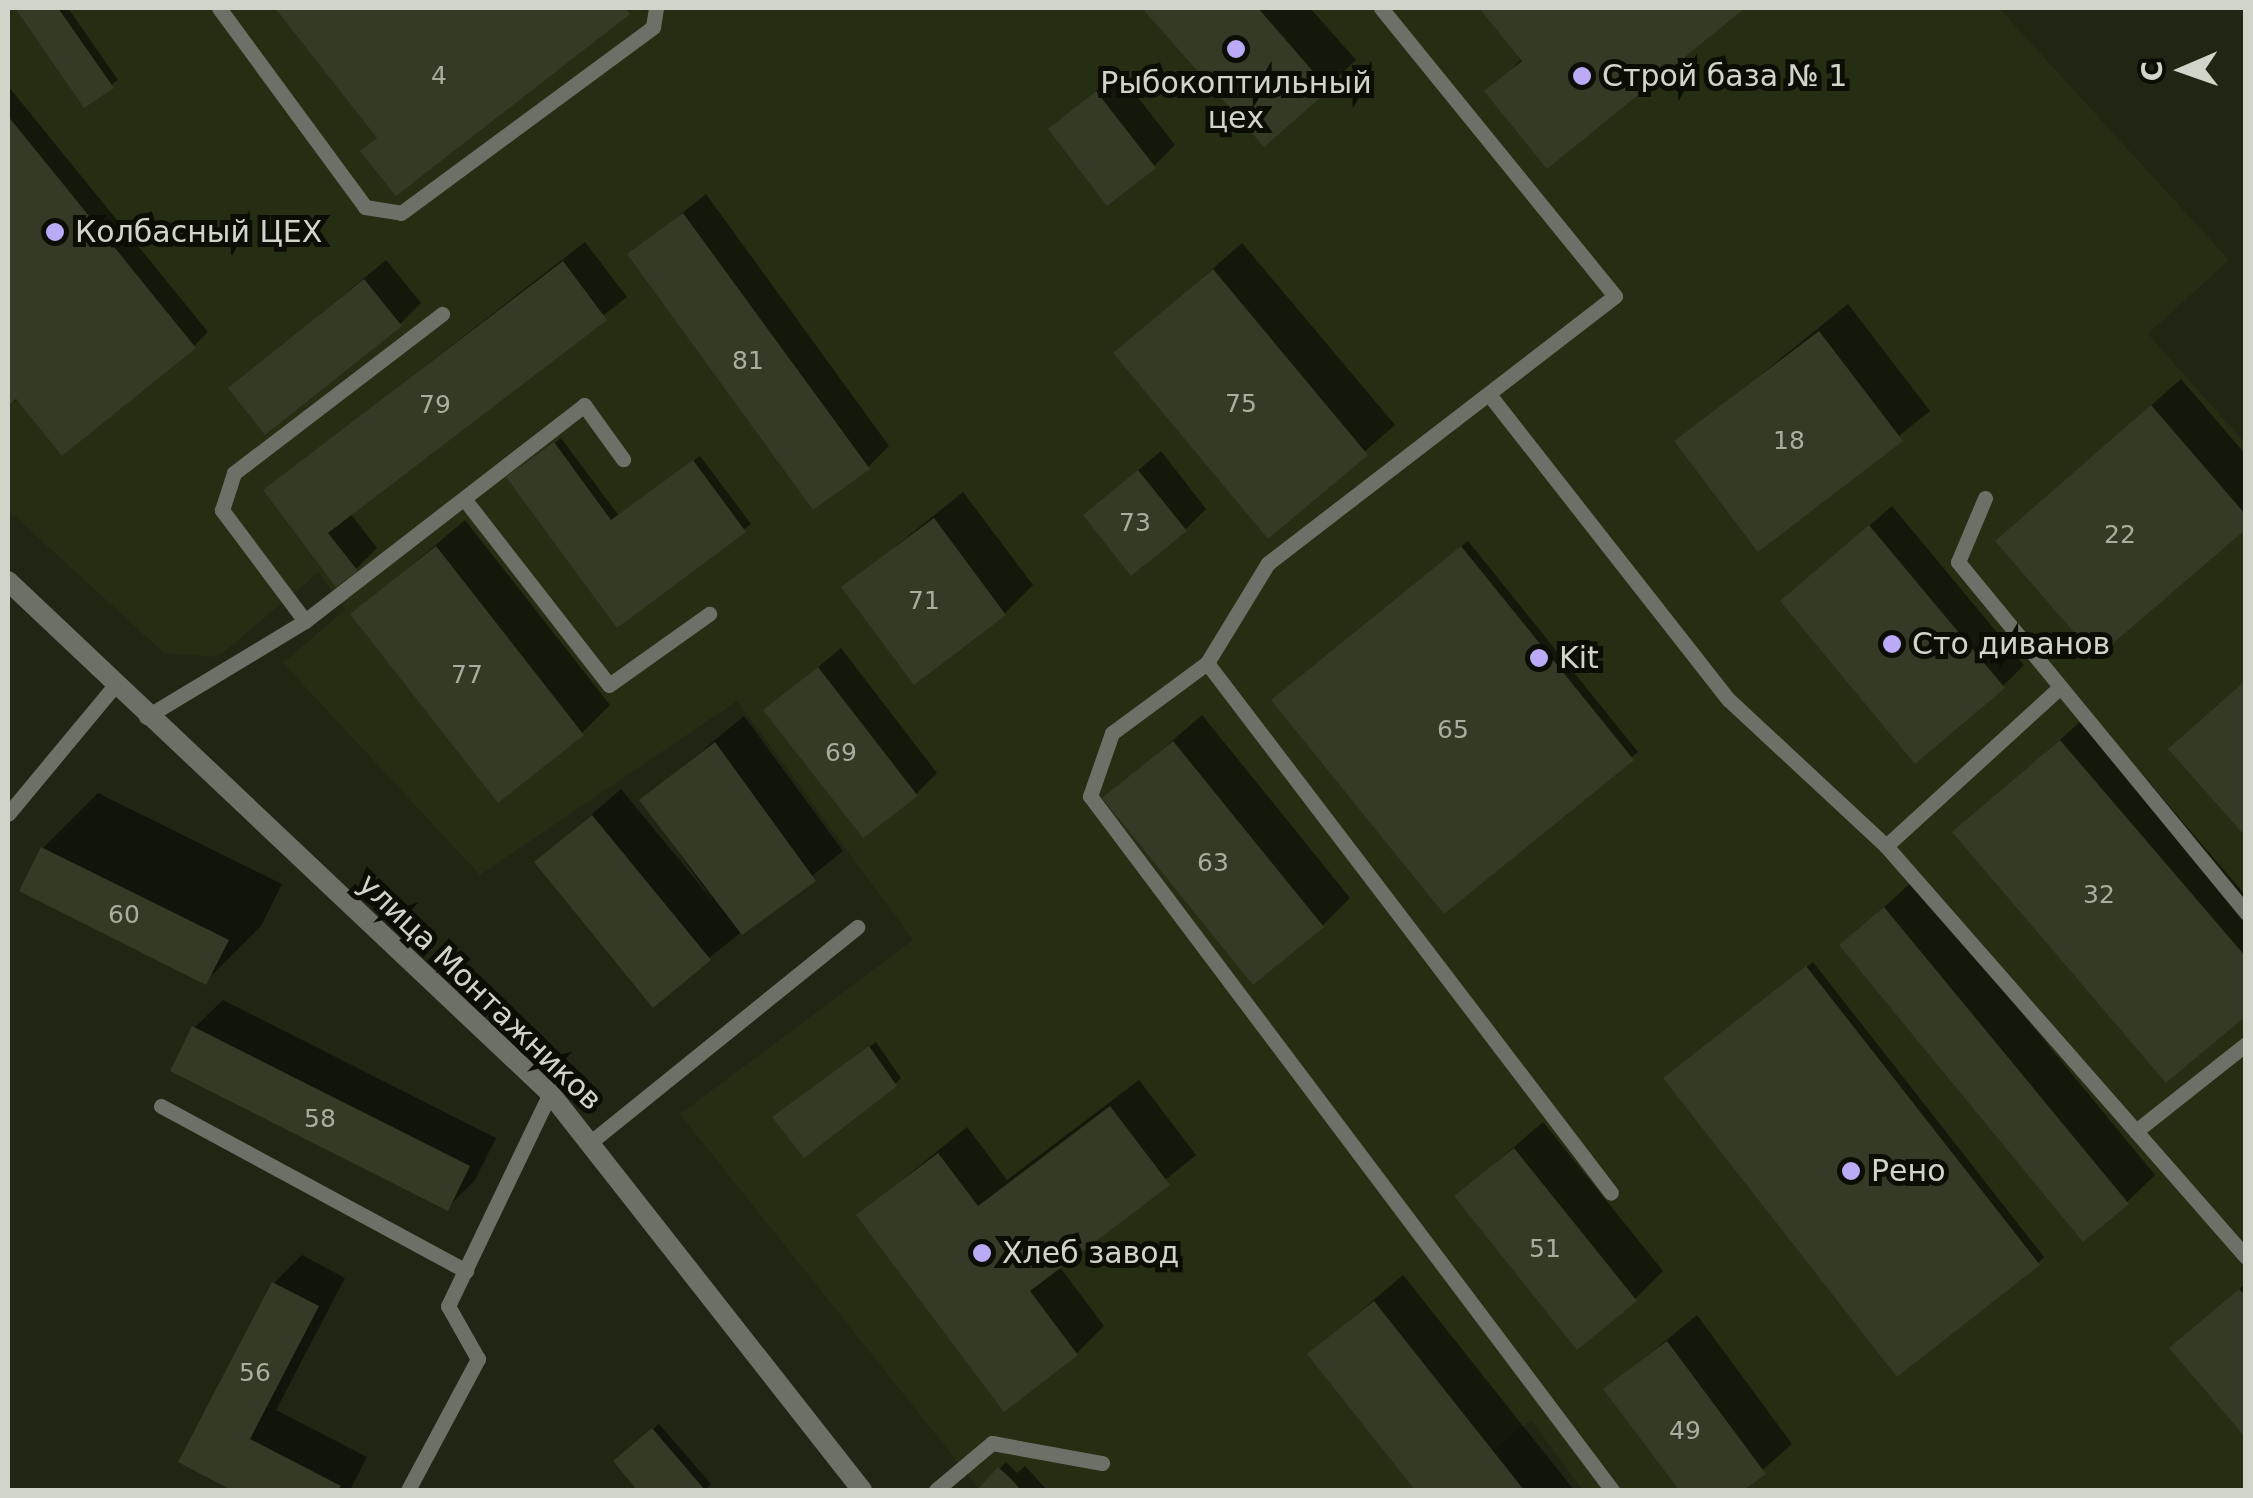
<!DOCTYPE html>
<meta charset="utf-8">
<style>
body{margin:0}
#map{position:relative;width:2253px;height:1498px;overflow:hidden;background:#202613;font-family:"DejaVu Sans",sans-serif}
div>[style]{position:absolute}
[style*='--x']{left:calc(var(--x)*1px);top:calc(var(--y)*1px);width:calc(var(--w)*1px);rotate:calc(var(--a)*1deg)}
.built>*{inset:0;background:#252d13}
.shadow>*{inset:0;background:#0007}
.building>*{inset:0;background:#343a26}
.service>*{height:15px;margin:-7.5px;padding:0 7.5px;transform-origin:7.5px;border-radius:7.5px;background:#6d7066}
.tertiary>*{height:20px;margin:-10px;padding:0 10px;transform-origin:10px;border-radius:10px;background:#6d7066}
.dots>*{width:28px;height:28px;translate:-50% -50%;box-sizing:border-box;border:5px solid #0c0e06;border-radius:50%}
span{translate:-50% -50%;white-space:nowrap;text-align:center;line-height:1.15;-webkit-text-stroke:10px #0c0e06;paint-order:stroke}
.number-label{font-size:25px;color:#aaaea0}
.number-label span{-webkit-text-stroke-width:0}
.poi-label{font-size:30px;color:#d1d5c9}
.left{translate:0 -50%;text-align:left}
.street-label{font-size:30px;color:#d1d5c9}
.frame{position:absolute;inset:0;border:10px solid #d1d5c9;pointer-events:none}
.north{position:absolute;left:2133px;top:20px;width:100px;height:100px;-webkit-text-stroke:8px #0c0e06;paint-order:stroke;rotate:268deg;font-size:28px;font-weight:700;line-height:40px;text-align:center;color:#d1d5c9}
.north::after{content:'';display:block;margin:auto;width:35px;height:45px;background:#d1d5c9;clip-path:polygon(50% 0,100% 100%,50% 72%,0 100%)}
</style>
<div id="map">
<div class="built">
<div style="clip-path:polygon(8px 8px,1999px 8px,2229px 260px,2148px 334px,2245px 443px,2245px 1490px,1583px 1490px,1531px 1420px,1443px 1490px,980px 1490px,680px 1114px,913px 940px,737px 701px,480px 875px,283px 663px,345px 610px,319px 572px,218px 657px,164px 653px,8px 510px)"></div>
</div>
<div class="shadow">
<div style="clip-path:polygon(18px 8px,68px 8px,118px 80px,85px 104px)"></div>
<div style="clip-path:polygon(278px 8px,632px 8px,364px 151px,379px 136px)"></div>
<div style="clip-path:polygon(1146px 8px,1310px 8px,1356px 60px,1264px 144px)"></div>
<div style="clip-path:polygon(1482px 8px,1741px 8px,1547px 165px,1488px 92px,1523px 58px)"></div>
<div style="clip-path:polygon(1118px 72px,1175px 145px,1154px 166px,1051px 129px)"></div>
<div style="clip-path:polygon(8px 86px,208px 332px,194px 346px,8px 403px)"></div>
<div style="clip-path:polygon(706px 194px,889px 446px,868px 467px,631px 254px)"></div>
<div style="clip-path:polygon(585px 242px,627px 297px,350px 513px,377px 548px,356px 569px,266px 490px)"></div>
<div style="clip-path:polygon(1242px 243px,1395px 425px,1268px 535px,1116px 353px)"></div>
<div style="clip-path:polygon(386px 260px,421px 303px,400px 324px,231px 388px)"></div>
<div style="clip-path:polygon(1848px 304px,1930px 411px,1759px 548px,1678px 442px)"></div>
<div style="clip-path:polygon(2181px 379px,2246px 455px,2246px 526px,1998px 541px)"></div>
<div style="clip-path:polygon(561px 438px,619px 516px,700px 456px,751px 524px,618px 624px,516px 472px)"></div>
<div style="clip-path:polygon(1161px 451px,1206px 509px,1185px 530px,1086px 515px)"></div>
<div style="clip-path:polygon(963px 492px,1033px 585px,1005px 613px,845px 587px)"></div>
<div style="clip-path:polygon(1892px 506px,2024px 665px,2003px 686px,1783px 601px)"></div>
<div style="clip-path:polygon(465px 520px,610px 705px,582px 733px,353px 615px)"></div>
<div style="clip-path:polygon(1468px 541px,1638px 752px,1444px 910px,1281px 694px)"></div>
<div style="clip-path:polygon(841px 648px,937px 773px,916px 794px,767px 710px)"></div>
<div style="clip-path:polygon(2090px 713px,2246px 896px,2246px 1012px,1956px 832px)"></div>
<div style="clip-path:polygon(1202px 715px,1350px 898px,1322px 926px,1105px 799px)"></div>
<div style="clip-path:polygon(744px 716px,843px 851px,709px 958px,537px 862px,621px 789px,714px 902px,642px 801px)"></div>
<div style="clip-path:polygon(98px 793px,282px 884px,261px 926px,206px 981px,43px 848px)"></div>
<div style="clip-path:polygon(1913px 881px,2155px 1175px,2127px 1202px,1842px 945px)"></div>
<div style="clip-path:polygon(1813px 962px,2044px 1257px,2038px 1263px,1672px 1072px)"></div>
<div style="clip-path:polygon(223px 1000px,496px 1138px,475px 1180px,447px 1208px,194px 1028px)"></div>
<div style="clip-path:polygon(876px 1042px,901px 1078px,895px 1084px,782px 1111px)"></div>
<div style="clip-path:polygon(1139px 1080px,1196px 1155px,1059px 1266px,1104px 1326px,1076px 1354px,859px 1215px,967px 1127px,1007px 1180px)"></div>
<div style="clip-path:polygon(1543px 1122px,1663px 1271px,1635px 1299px,1457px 1196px)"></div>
<div style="clip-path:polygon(302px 1255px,345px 1278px,276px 1410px,367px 1457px,350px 1490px,237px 1490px,182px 1461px,274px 1283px)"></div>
<div style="clip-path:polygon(1403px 1275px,1574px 1490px,1418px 1490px,1310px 1354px)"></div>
<div style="clip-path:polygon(2246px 1283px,2246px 1435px,2173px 1349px)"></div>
<div style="clip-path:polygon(1697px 1315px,1792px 1444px,1740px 1490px,1682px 1490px,1607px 1389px)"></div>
<div style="clip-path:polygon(659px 1424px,711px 1484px,705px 1490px,641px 1490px,616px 1461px)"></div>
<div style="clip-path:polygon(1006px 1462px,1017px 1473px,1025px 1466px,1047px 1490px,980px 1490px)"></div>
</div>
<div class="building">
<div style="clip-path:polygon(15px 8px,58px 8px,114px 88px,84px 108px)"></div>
<div style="clip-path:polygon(275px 8px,625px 8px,630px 14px,396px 196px,360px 151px,377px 138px)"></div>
<div style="clip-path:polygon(1142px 8px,1258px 8px,1329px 90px,1264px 147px)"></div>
<div style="clip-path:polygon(1479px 8px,1745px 8px,1547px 169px,1484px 91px,1522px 61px)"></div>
<div style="clip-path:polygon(1096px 91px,1156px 168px,1107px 206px,1048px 129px)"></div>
<div style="clip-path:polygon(8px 116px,196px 348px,62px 456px,16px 399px,8px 406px)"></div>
<div style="clip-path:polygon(683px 213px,870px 469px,813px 510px,627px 254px)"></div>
<div style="clip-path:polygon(563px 261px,607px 320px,328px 533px,358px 571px,336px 587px,263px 490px)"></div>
<div style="clip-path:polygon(1213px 269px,1368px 455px,1268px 539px,1113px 353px)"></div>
<div style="clip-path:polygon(364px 279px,402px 326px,265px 435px,228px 388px)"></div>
<div style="clip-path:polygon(1819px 331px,1903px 441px,1758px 552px,1674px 441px)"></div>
<div style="clip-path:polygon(2151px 405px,2246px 515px,2246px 529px,2096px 658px,1995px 541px)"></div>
<div style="clip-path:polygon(554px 442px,611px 520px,693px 460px,746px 532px,617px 628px,506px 477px)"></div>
<div style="clip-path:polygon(1138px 470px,1187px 531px,1131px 576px,1083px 515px)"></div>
<div style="clip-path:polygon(934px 518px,1006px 615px,914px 685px,841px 587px)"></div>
<div style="clip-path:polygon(1869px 525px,2005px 688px,1915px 764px,1780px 601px)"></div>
<div style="clip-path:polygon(436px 546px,584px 735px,498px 803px,350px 614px)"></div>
<div style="clip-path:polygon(1461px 546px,1634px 760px,1444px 914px,1271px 700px)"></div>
<div style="clip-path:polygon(818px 667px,918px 796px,863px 838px,763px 710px)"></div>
<div style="clip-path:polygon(2246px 680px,2246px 837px,2168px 749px)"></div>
<div style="clip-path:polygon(2060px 740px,2246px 957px,2246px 1016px,2166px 1083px,1952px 832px)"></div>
<div style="clip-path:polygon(1173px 741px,1324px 927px,1253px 985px,1102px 798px)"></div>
<div style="clip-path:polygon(715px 742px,816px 881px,742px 935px,639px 800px)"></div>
<div style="clip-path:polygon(592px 815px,711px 960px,653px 1008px,534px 862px)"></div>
<div style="clip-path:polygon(41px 847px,229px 940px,206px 985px,19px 891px)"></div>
<div style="clip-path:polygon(1884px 907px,2129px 1204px,2083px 1242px,1839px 945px)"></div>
<div style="clip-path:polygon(1806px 966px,2040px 1265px,1897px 1377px,1663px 1078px)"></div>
<div style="clip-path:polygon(192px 1026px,470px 1166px,448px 1211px,170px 1071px)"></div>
<div style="clip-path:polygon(869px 1046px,897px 1086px,804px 1158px,772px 1117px)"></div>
<div style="clip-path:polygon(1110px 1106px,1170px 1185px,1030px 1291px,1078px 1355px,1004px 1412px,856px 1215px,938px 1153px,978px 1206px)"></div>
<div style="clip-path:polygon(1514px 1148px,1637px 1301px,1577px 1350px,1454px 1196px)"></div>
<div style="clip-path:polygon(272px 1282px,319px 1306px,250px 1439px,341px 1486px,338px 1490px,231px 1490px,178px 1462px)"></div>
<div style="clip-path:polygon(2239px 1289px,2246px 1296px,2246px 1438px,2169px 1348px)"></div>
<div style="clip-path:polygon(1374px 1301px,1524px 1490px,1415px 1490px,1307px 1354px)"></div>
<div style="clip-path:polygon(1667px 1341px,1766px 1474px,1744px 1490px,1679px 1490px,1603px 1389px)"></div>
<div style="clip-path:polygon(652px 1428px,705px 1490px,637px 1490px,613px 1461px)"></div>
<div style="clip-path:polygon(998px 1467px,1010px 1478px,1021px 1490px,977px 1490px)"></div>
</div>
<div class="service">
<div style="--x:219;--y:8;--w:247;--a:53.7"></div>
<div style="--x:365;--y:207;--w:36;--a:9"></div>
<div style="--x:401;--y:213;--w:313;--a:-36.4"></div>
<div style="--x:653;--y:27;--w:19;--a:-81"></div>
<div style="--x:1381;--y:8;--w:371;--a:50.9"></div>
<div style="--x:1615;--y:296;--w:438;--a:142.4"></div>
<div style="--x:1268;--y:563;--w:117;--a:121.4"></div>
<div style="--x:1207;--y:663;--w:666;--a:52.68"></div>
<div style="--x:1491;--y:397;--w:385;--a:51.9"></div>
<div style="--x:1729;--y:700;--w:214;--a:42.9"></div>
<div style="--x:1886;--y:846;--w:546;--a:48.78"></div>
<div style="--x:1985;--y:498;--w:69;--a:112.9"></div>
<div style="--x:1958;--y:562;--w:454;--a:50.6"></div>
<div style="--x:465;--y:500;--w:234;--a:52.1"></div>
<div style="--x:609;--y:685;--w:123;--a:-35.4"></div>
<div style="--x:305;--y:621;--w:139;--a:-126.8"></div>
<div style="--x:222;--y:510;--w:39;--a:-72"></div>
<div style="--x:234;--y:473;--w:262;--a:-37.4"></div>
<div style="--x:1207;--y:663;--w:118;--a:143.6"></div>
<div style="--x:1112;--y:733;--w:67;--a:109.2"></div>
<div style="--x:1090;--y:796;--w:868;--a:53.05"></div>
<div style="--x:146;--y:717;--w:186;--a:-31.1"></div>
<div style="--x:305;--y:621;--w:353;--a:-37.7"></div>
<div style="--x:584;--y:405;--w:67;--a:54.2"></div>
<div style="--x:8;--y:814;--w:168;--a:-50.3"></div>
<div style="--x:1886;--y:846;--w:236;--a:-42.4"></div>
<div style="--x:161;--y:1106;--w:347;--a:28.4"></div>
<div style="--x:2136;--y:1131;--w:140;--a:-38.3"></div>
<div style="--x:592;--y:1141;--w:341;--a:-38.9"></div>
<div style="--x:408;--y:1490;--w:149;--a:-61.9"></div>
<div style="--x:478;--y:1359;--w:61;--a:-119.5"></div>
<div style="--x:448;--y:1306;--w:236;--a:-64.4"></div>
<div style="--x:936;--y:1490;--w:73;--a:-40"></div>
<div style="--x:992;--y:1443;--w:112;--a:10.3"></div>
</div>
<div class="tertiary">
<div style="--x:8;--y:581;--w:746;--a:43.37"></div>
<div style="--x:550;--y:1093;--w:505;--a:51.84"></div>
</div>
<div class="dots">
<div style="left:1236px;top:49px;background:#bbaaf6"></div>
<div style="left:1582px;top:76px;background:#bbaaf6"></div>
<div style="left:55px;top:232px;background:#bbaaf6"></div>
<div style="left:1892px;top:644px;background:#bbaaf6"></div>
<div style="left:1539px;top:658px;background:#bbaaf6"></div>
<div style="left:1851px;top:1171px;background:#bbaaf6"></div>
<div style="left:982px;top:1253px;background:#bbaaf6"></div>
</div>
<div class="number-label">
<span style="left:439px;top:76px">4</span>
<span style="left:748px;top:361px">81</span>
<span style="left:1241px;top:404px">75</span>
<span style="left:435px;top:405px">79</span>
<span style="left:1789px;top:441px">18</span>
<span style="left:1135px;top:523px">73</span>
<span style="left:2120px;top:535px">22</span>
<span style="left:924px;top:601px">71</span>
<span style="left:467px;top:675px">77</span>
<span style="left:1453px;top:730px">65</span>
<span style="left:841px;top:753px">69</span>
<span style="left:1213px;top:863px">63</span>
<span style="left:2099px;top:895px">32</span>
<span style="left:124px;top:915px">60</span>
<span style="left:320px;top:1119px">58</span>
<span style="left:1545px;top:1249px">51</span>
<span style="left:255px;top:1373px">56</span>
<span style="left:1685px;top:1431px">49</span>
</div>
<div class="poi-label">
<span class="left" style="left:1602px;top:76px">Строй база № 1</span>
<span style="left:1236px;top:100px">Рыбокоптильный<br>цех</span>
<span class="left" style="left:75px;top:232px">Колбасный ЦЕХ</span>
<span class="left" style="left:1912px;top:644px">Сто диванов</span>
<span class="left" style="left:1559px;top:658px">Kit</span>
<span class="left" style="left:1871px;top:1171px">Рено</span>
<span class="left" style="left:1002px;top:1253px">Хлеб завод</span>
</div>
<div class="street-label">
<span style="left:480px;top:992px;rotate:44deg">улица Монтажников</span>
</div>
<div class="frame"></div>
<div class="north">С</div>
</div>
